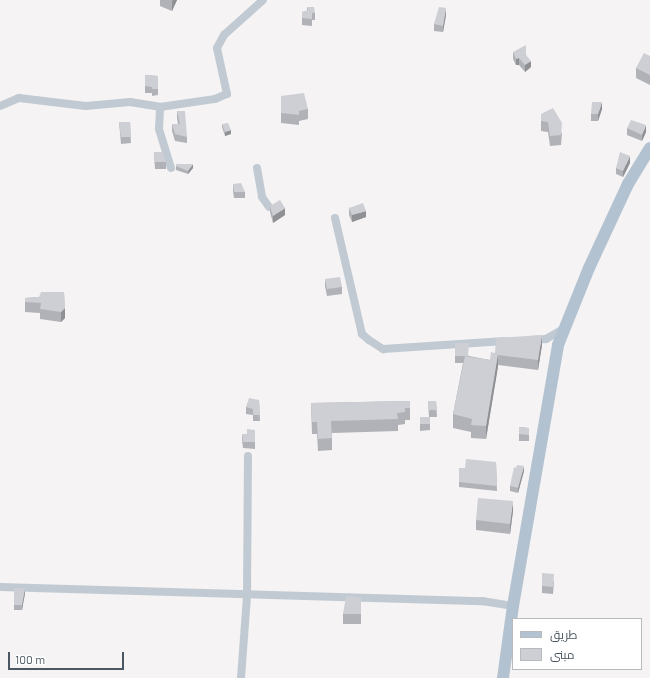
<!DOCTYPE html>
<meta charset="utf-8">
<style>
body{margin:0}
#map{position:relative;width:650px;height:678px;overflow:hidden;background:#f5f3f3;font-family:Barlow,Cairo,sans-serif}
div>[style]{position:absolute}
[style*='--x']{left:calc(var(--x)*1px);top:calc(var(--y)*1px);width:calc(var(--w)*1px);rotate:calc(var(--a)*1deg)}
.minor>*{height:8px;margin:-4px;padding:0 4px;transform-origin:4px;border-radius:4px;background:#c1cad2}
.primary>*{height:12px;margin:-6px;padding:0 6px;transform-origin:6px;border-radius:6px;background:#b3c2d1}
.wall>*{inset:0;background:#b0b2b7}
.shaded-wall>*{inset:0;background:#909195}
.building>*{inset:0;background:#cdcfd5}
span{translate:-50% -50%;white-space:nowrap;text-align:center;line-height:1.15;-webkit-text-stroke:3px #fff;paint-order:stroke}
.legend{position:absolute;left:512px;top:618px;width:130px;height:52px;box-sizing:border-box;background:#fff;border:1px solid #b7bbc0;margin:0;padding:5px 7px;list-style:none;font-size:12px;color:#4a5661}
.legend li{display:flex;align-items:center;gap:8px;height:20px}
.legend b{width:20px;border:1px solid #b7bbc0}
.scale{position:absolute;left:8px;top:652px;width:116px;height:18px;box-sizing:border-box;border:2px solid #4a5661;border-top:0;padding-left:5px;font-size:12px;line-height:14px;white-space:nowrap;color:#4a5661;-webkit-text-stroke:3px #fff;paint-order:stroke}
</style>
<div id="map">
<div class="minor">
<div style="--x:0;--y:106;--w:21;--a:-23"></div>
<div style="--x:19;--y:98;--w:67;--a:6.8"></div>
<div style="--x:86;--y:106;--w:44;--a:-5.2"></div>
<div style="--x:130;--y:102;--w:30;--a:9"></div>
<div style="--x:171;--y:168;--w:41;--a:-107.1"></div>
<div style="--x:159;--y:129;--w:22;--a:-87"></div>
<div style="--x:160;--y:107;--w:56;--a:-8.3"></div>
<div style="--x:215;--y:99;--w:13;--a:-23"></div>
<div style="--x:227;--y:94;--w:47;--a:-102.3"></div>
<div style="--x:217;--y:48;--w:15;--a:-62"></div>
<div style="--x:224;--y:35;--w:52;--a:-41.9"></div>
<div style="--x:257;--y:168;--w:29;--a:80"></div>
<div style="--x:262;--y:197;--w:12;--a:55"></div>
<div style="--x:335;--y:218;--w:119;--a:76.9"></div>
<div style="--x:362;--y:334;--w:9;--a:41"></div>
<div style="--x:369;--y:340;--w:17;--a:33"></div>
<div style="--x:383;--y:349;--w:122;--a:-3.8"></div>
<div style="--x:531;--y:340;--w:15;--a:-4"></div>
<div style="--x:546;--y:339;--w:20;--a:-30"></div>
<div style="--x:0;--y:587;--w:482;--a:1.7"></div>
<div style="--x:482;--y:601;--w:31;--a:9"></div>
<div style="--x:241;--y:678;--w:82;--a:-85.8"></div>
<div style="--x:247;--y:596;--w:140;--a:-89.6"></div>
</div>
<div class="primary">
<div style="--x:503;--y:678;--w:73;--a:-82.1"></div>
<div style="--x:513;--y:606;--w:265;--a:-80.2"></div>
<div style="--x:558;--y:345;--w:83;--a:-68.1"></div>
<div style="--x:589;--y:268;--w:93;--a:-65.1"></div>
<div style="--x:628;--y:184;--w:42;--a:-58.6"></div>
</div>
<div class="wall">
<div style="clip-path:polygon(160px 0,177px 0,172px 11px,160px 6px)"></div>
<div style="clip-path:polygon(307px 7px,315px 13px,315px 20px,312px 20px,312px 26px,302px 25px,302px 12px,307px 11px)"></div>
<div style="clip-path:polygon(446px 15px,443px 32px,434px 31px,434px 24px)"></div>
<div style="clip-path:polygon(513px 52px,526px 55px,531px 67px,525px 72px,519px 65px,516px 65px,513px 59px)"></div>
<div style="clip-path:polygon(650px 56px,650px 85px,636px 78px,636px 68px)"></div>
<div style="clip-path:polygon(145px 75px,158px 76px,158px 95px,152px 96px,152px 93px,145px 93px)"></div>
<div style="clip-path:polygon(281px 96px,308px 109px,308px 119px,299px 121px,299px 125px,281px 123px)"></div>
<div style="clip-path:polygon(602px 109px,598px 121px,591px 121px,591px 114px)"></div>
<div style="clip-path:polygon(177px 111px,187px 137px,187px 143px,175px 141px,172px 131px,172px 124px,178px 124px,177px 118px)"></div>
<div style="clip-path:polygon(541px 114px,562px 133px,561px 145px,550px 146px,548px 132px,541px 131px)"></div>
<div style="clip-path:polygon(119px 122px,130px 122px,131px 143px,121px 144px)"></div>
<div style="clip-path:polygon(222px 124px,231px 134px,225px 136px,222px 127px)"></div>
<div style="clip-path:polygon(627px 128px,646px 132px,642px 141px,627px 135px)"></div>
<div style="clip-path:polygon(154px 152px,166px 162px,166px 169px,155px 169px)"></div>
<div style="clip-path:polygon(630px 163px,623px 177px,616px 174px,616px 168px)"></div>
<div style="clip-path:polygon(176px 164px,193px 168px,188px 174px,176px 170px)"></div>
<div style="clip-path:polygon(233px 184px,245px 192px,245px 198px,234px 198px,233px 191px)"></div>
<div style="clip-path:polygon(270px 206px,285px 215px,273px 223px,270px 212px)"></div>
<div style="clip-path:polygon(349px 208px,366px 217px,352px 222px,349px 215px)"></div>
<div style="clip-path:polygon(325px 279px,342px 287px,342px 294px,327px 296px,325px 286px)"></div>
<div style="clip-path:polygon(64px 292px,65px 318px,61px 322px,40px 319px,40px 313px,25px 312px,25px 298px,39px 297px)"></div>
<div style="clip-path:polygon(455px 343px,469px 356px,490px 360px,495px 353px,542px 345px,538px 370px,498px 365px,486px 439px,471px 438px,471px 432px,453px 428px,453px 414px,463px 363px,455px 363px)"></div>
<div style="clip-path:polygon(259px 400px,260px 421px,253px 421px,253px 415px,246px 414px,246px 407px)"></div>
<div style="clip-path:polygon(410px 401px,410px 420px,405px 420px,405px 424px,398px 425px,398px 431px,332px 433px,332px 450px,318px 451px,317px 434px,312px 434px,311px 403px)"></div>
<div style="clip-path:polygon(428px 401px,436px 401px,437px 417px,429px 417px)"></div>
<div style="clip-path:polygon(420px 417px,430px 417px,430px 430px,420px 431px)"></div>
<div style="clip-path:polygon(519px 427px,529px 428px,529px 441px,519px 441px)"></div>
<div style="clip-path:polygon(255px 430px,255px 449px,243px 448px,242px 440px,242px 434px,247px 434px)"></div>
<div style="clip-path:polygon(496px 462px,497px 491px,459px 487px,459px 468px,465px 468px)"></div>
<div style="clip-path:polygon(524px 471px,518px 493px,510px 491px,510px 486px)"></div>
<div style="clip-path:polygon(513px 511px,510px 534px,476px 530px,476px 520px)"></div>
<div style="clip-path:polygon(554px 581px,553px 594px,542px 593px,542px 586px)"></div>
<div style="clip-path:polygon(14px 588px,25px 593px,22px 610px,14px 610px)"></div>
<div style="clip-path:polygon(361px 597px,361px 624px,343px 624px,343px 614px)"></div>
</div>
<div class="shaded-wall">
<div style="clip-path:polygon(173px 0,177px 0,172px 11px,172px 1px)"></div>
<div style="clip-path:polygon(446px 8px,446px 15px,443px 32px,443px 26px)"></div>
<div style="clip-path:polygon(519px 58px,519px 65px,516px 65px,516px 59px)"></div>
<div style="clip-path:polygon(531px 61px,531px 67px,525px 72px,525px 65px)"></div>
<div style="clip-path:polygon(602px 102px,602px 109px,598px 121px,598px 114px)"></div>
<div style="clip-path:polygon(646px 125px,646px 132px,642px 141px,642px 135px)"></div>
<div style="clip-path:polygon(231px 130px,231px 134px,225px 136px,225px 132px)"></div>
<div style="clip-path:polygon(630px 156px,630px 163px,623px 177px,623px 171px)"></div>
<div style="clip-path:polygon(193px 164px,193px 168px,188px 174px,188px 171px)"></div>
<div style="clip-path:polygon(285px 208px,285px 215px,273px 223px,273px 216px)"></div>
<div style="clip-path:polygon(366px 211px,366px 217px,352px 222px,352px 215px)"></div>
<div style="clip-path:polygon(65px 308px,65px 318px,61px 322px,61px 312px)"></div>
<div style="clip-path:polygon(542px 335px,542px 345px,538px 370px,538px 360px)"></div>
<div style="clip-path:polygon(498px 354px,498px 367px,486px 439px,486px 426px)"></div>
<div style="clip-path:polygon(524px 466px,524px 471px,518px 493px,518px 488px)"></div>
<div style="clip-path:polygon(513px 501px,513px 511px,510px 534px,510px 524px)"></div>
<div style="clip-path:polygon(25px 588px,25px 593px,22px 610px,22px 605px)"></div>
</div>
<div class="building">
<div style="clip-path:polygon(307px 7px,314px 7px,315px 13px,312px 13px,312px 19px,302px 18px,302px 12px,308px 10px)"></div>
<div style="clip-path:polygon(439px 7px,446px 8px,443px 26px,434px 24px)"></div>
<div style="clip-path:polygon(526px 45px,526px 55px,531px 61px,525px 65px,519px 58px,516px 59px,513px 52px)"></div>
<div style="clip-path:polygon(644px 53px,650px 56px,650px 75px,636px 68px)"></div>
<div style="clip-path:polygon(145px 75px,158px 76px,158px 89px,152px 89px,152px 87px,145px 86px)"></div>
<div style="clip-path:polygon(304px 93px,308px 109px,299px 111px,299px 115px,281px 113px,281px 96px)"></div>
<div style="clip-path:polygon(592px 102px,602px 102px,598px 114px,591px 114px)"></div>
<div style="clip-path:polygon(553px 108px,562px 123px,561px 135px,550px 136px,548px 122px,541px 121px,541px 114px)"></div>
<div style="clip-path:polygon(177px 111px,185px 111px,187px 137px,175px 134px,172px 124px,180px 124px)"></div>
<div style="clip-path:polygon(631px 120px,646px 125px,642px 135px,627px 128px)"></div>
<div style="clip-path:polygon(119px 122px,130px 122px,131px 137px,121px 137px)"></div>
<div style="clip-path:polygon(228px 123px,231px 130px,225px 132px,222px 124px)"></div>
<div style="clip-path:polygon(154px 152px,162px 152px,166px 162px,155px 162px)"></div>
<div style="clip-path:polygon(620px 152px,630px 156px,623px 171px,616px 168px)"></div>
<div style="clip-path:polygon(176px 164px,193px 164px,188px 171px,176px 166px)"></div>
<div style="clip-path:polygon(241px 183px,245px 192px,234px 192px,233px 184px)"></div>
<div style="clip-path:polygon(280px 200px,285px 208px,273px 216px,270px 206px)"></div>
<div style="clip-path:polygon(363px 203px,366px 211px,352px 215px,349px 208px)"></div>
<div style="clip-path:polygon(340px 277px,342px 287px,327px 289px,325px 279px)"></div>
<div style="clip-path:polygon(41px 292px,64px 292px,65px 308px,61px 312px,40px 309px,41px 303px,25px 302px,25px 298px,39px 297px)"></div>
<div style="clip-path:polygon(542px 335px,538px 360px,498px 355px,498px 354px,495px 353px,496px 338px)"></div>
<div style="clip-path:polygon(455px 343px,469px 343px,468px 356px,455px 356px)"></div>
<div style="clip-path:polygon(491px 352px,498px 354px,486px 426px,471px 425px,472px 419px,453px 414px,465px 356px,490px 360px)"></div>
<div style="clip-path:polygon(249px 398px,259px 400px,260px 415px,253px 415px,253px 409px,246px 407px)"></div>
<div style="clip-path:polygon(410px 401px,410px 408px,405px 408px,405px 412px,397px 413px,398px 419px,331px 421px,332px 438px,318px 439px,317px 422px,312px 422px,311px 403px)"></div>
<div style="clip-path:polygon(428px 401px,436px 401px,437px 410px,429px 410px)"></div>
<div style="clip-path:polygon(420px 417px,430px 417px,430px 424px,420px 424px)"></div>
<div style="clip-path:polygon(519px 427px,529px 428px,529px 435px,519px 434px)"></div>
<div style="clip-path:polygon(247px 429px,255px 430px,255px 442px,243px 442px,242px 434px,247px 434px)"></div>
<div style="clip-path:polygon(466px 459px,496px 462px,497px 486px,459px 482px,459px 468px,465px 468px)"></div>
<div style="clip-path:polygon(517px 465px,524px 466px,518px 488px,510px 486px,514px 467px,516px 468px)"></div>
<div style="clip-path:polygon(478px 498px,513px 501px,510px 524px,476px 520px)"></div>
<div style="clip-path:polygon(542px 573px,554px 574px,553px 587px,542px 586px)"></div>
<div style="clip-path:polygon(14px 588px,25px 588px,22px 605px,14px 605px)"></div>
<div style="clip-path:polygon(346px 596px,361px 597px,361px 614px,343px 614px)"></div>
</div>
<ul class="legend">
<li><b style="height:5px;background:#b3c2d1"></b>طريق</li>
<li><b style="height:11px;background:#cdcfd5"></b>مبنى</li>
</ul>
<div class="scale">100 m</div>
</div>
